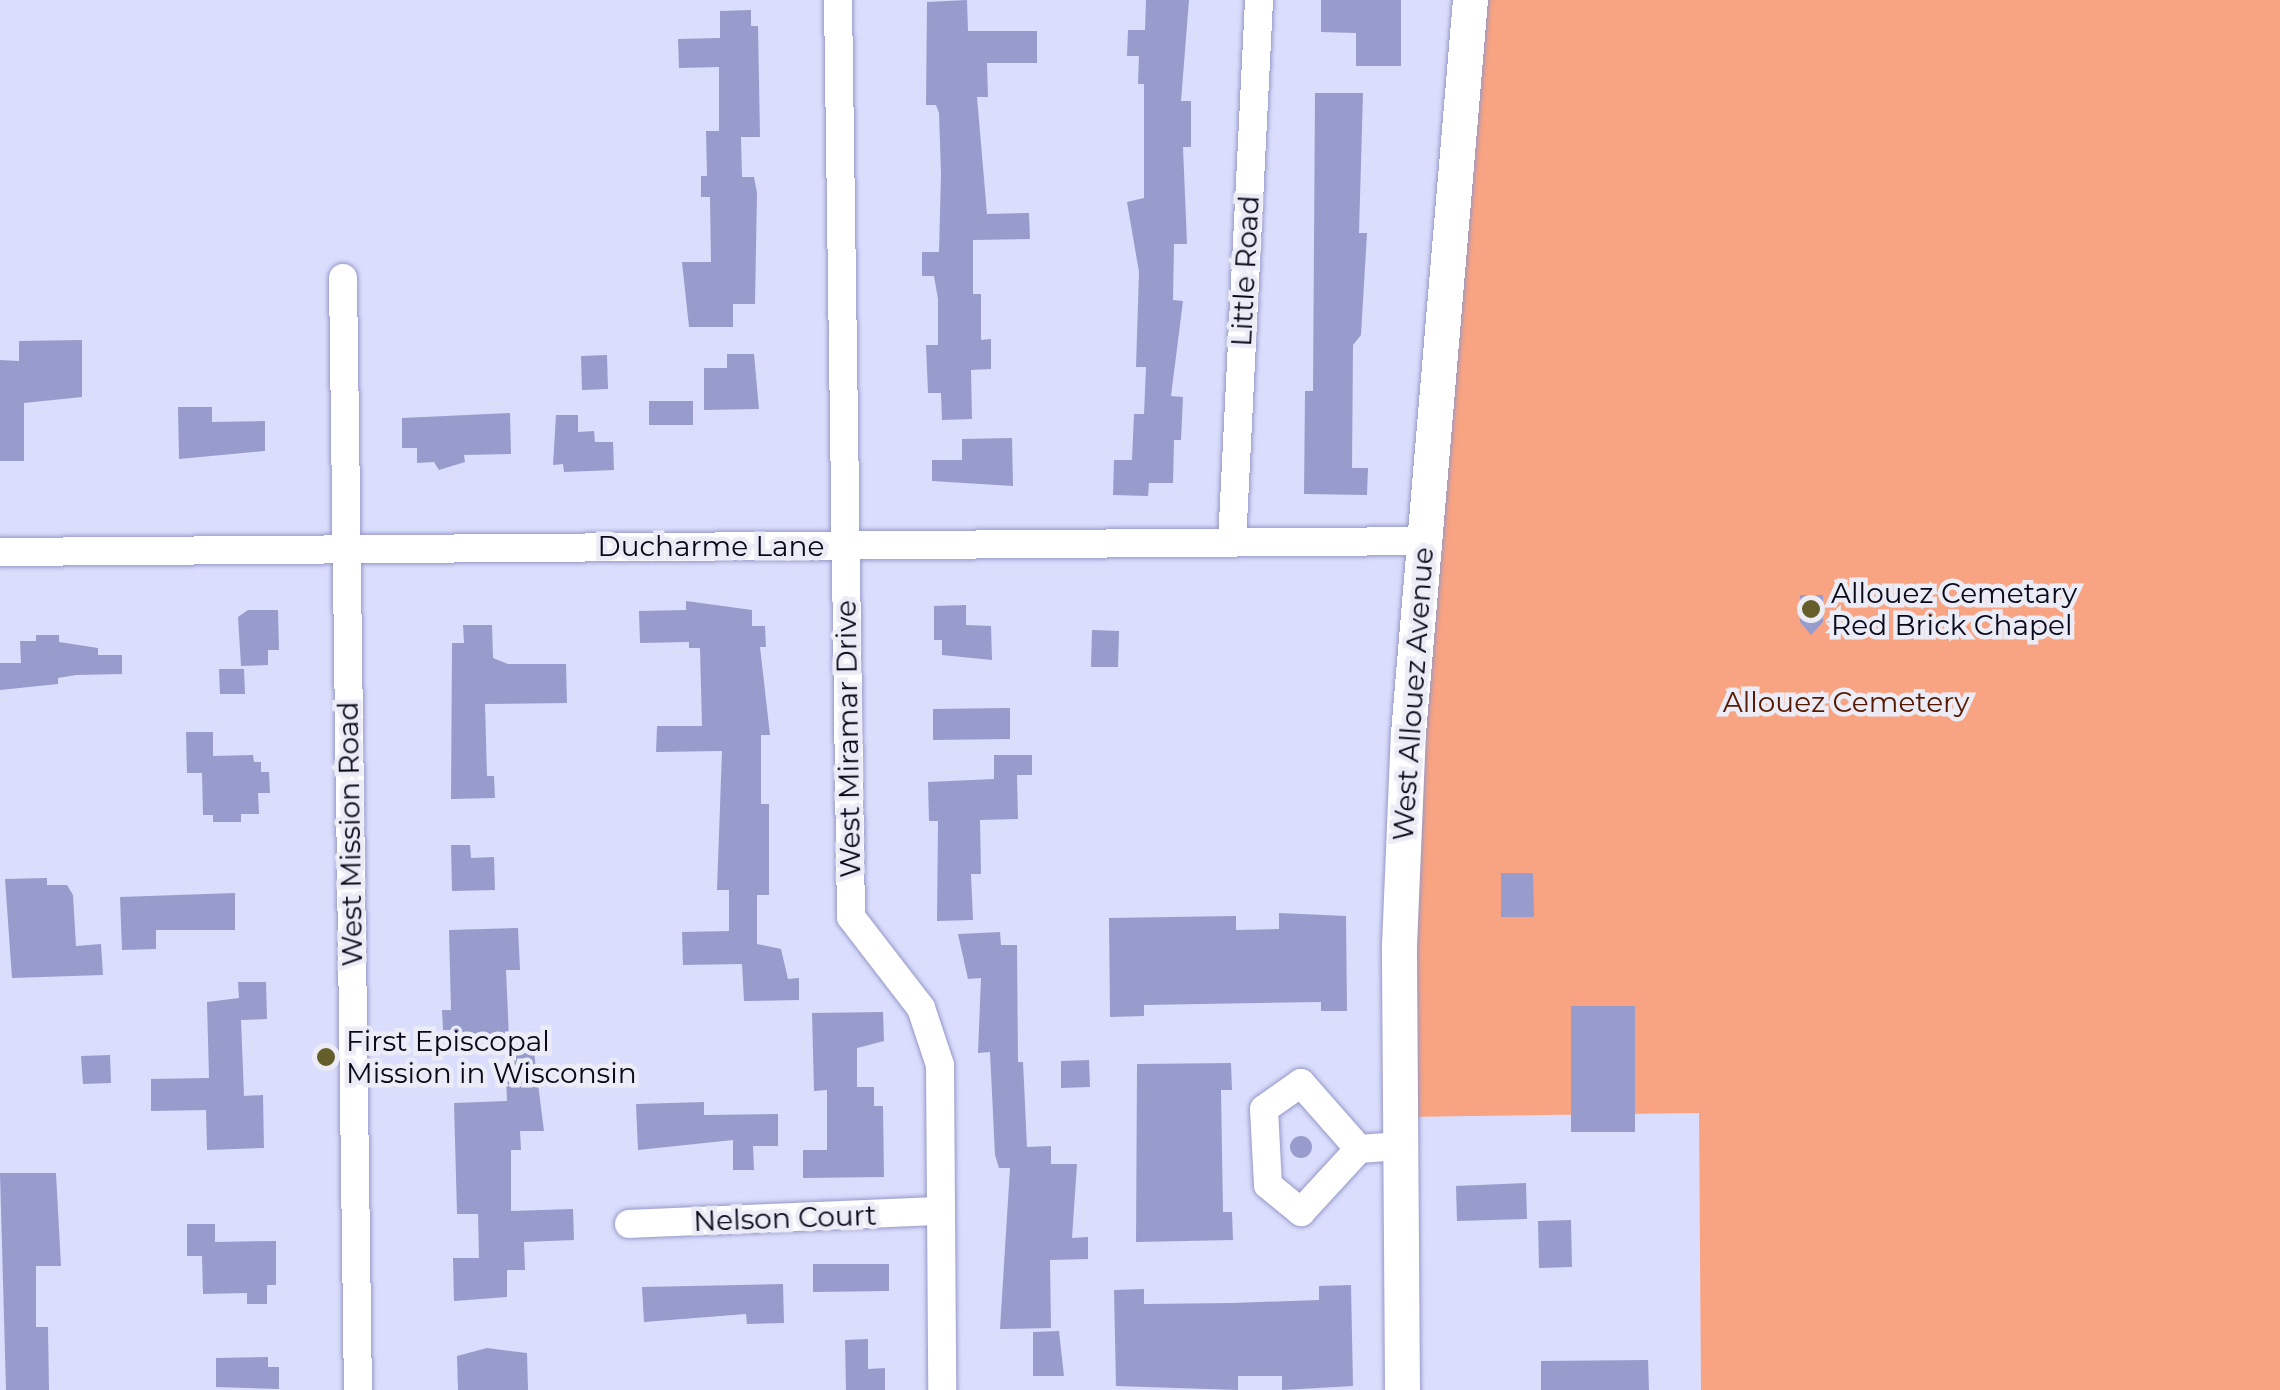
<!DOCTYPE html>
<style>
body{margin:0}
#map{position:relative;width:2280px;height:1390px;overflow:hidden;background:#daddfc;font-family:Montserrat,sans-serif}
div>[style]{position:absolute}
[style*='--x']{left:calc(var(--x)*1px);top:calc(var(--y)*1px);width:calc(var(--w)*1px);rotate:calc(var(--a)*1deg)}
.green>*{inset:0;background:#f8a382}
.building>*{inset:0;background:#989ccc}
.round{border-radius:50%}
.roads{filter:drop-shadow(0 0 2px #9598c8) drop-shadow(0 0 2px #9598c8)}
.minor>*{height:28px;margin:-14px;padding:0 14px;transform-origin:14px;border-radius:14px;background:#fff}
.tertiary>*{height:35px;margin:-17.5px;padding:0 17.5px;transform-origin:17.5px;border-radius:17.5px;background:#fff}
.dots>*{width:28px;height:28px;translate:-50% -50%;box-sizing:border-box;border:5px solid #ebecf6;border-radius:50%}
span{translate:-50% -50%;white-space:nowrap;text-align:center;line-height:1.15;-webkit-text-stroke:9px #ebecf6;paint-order:stroke}
.street-label{font-size:28px;color:#09091a}
.poi-label{font-size:28px;color:#09091a}
.left{translate:0 -50%;text-align:left}
.park-label{font-size:28px;color:#571900}
</style>
<div id="map">
<div class="green">
<div style="clip-path:polygon(1470px 0,2280px 0,2280px 1390px,1701px 1390px,1699px 1113px,1399px 1117px)"></div>
</div>
<div class="building">
<div style="clip-path:polygon(967px 0,968px 31px,1037px 31px,1037px 63px,987px 63px,988px 97px,977px 97px,987px 214px,1029px 213px,1030px 239px,973px 240px,973px 294px,981px 294px,981px 340px,991px 339px,991px 369px,971px 370px,972px 419px,942px 420px,941px 393px,928px 393px,926px 345px,938px 345px,938px 299px,934px 276px,922px 276px,922px 252px,939px 252px,941px 174px,939px 113px,936px 105px,926px 105px,927px 2px)"></div>
<div style="clip-path:polygon(1146px 0,1189px 0,1181px 101px,1191px 101px,1191px 147px,1183px 147px,1187px 244px,1174px 244px,1173px 300px,1183px 301px,1171px 396px,1183px 397px,1181px 440px,1174px 440px,1173px 483px,1149px 483px,1148px 496px,1113px 495px,1114px 460px,1132px 460px,1134px 414px,1144px 414px,1146px 367px,1136px 367px,1139px 272px,1127px 202px,1144px 198px,1144px 84px,1138px 84px,1139px 56px,1127px 56px,1128px 30px,1145px 30px)"></div>
<div style="clip-path:polygon(1321px 0,1401px 0,1401px 66px,1356px 66px,1356px 33px,1321px 32px)"></div>
<div style="clip-path:polygon(751px 10px,751px 26px,758px 26px,760px 137px,741px 137px,742px 177px,754px 177px,757px 193px,755px 304px,733px 304px,733px 327px,689px 327px,682px 262px,711px 262px,710px 197px,701px 197px,701px 176px,707px 176px,706px 131px,719px 131px,719px 67px,679px 68px,678px 39px,720px 38px,720px 11px)"></div>
<div style="clip-path:polygon(1315px 93px,1363px 93px,1359px 233px,1367px 233px,1361px 335px,1353px 345px,1352px 468px,1368px 468px,1367px 495px,1304px 494px,1305px 391px,1313px 391px)"></div>
<div style="clip-path:polygon(82px 340px,82px 397px,24px 403px,24px 461px,0 461px,0 360px,19px 361px,19px 341px)"></div>
<div style="clip-path:polygon(727px 354px,754px 354px,759px 409px,704px 410px,704px 368px,727px 368px)"></div>
<div style="clip-path:polygon(607px 355px,608px 389px,582px 390px,581px 356px)"></div>
<div style="clip-path:polygon(649px 401px,693px 401px,693px 425px,649px 425px)"></div>
<div style="clip-path:polygon(178px 407px,212px 407px,212px 422px,265px 421px,265px 451px,179px 459px)"></div>
<div style="clip-path:polygon(510px 413px,511px 454px,464px 455px,465px 462px,439px 470px,434px 462px,417px 463px,417px 448px,402px 448px,402px 418px)"></div>
<div style="clip-path:polygon(556px 415px,578px 415px,578px 432px,594px 431px,595px 442px,613px 442px,614px 470px,564px 472px,563px 464px,553px 465px)"></div>
<div style="clip-path:polygon(1012px 438px,1013px 486px,932px 481px,932px 460px,962px 460px,962px 439px)"></div>
<div style="clip-path:polygon(1800px 595px,1823px 595px,1823px 622px,1811px 635px,1800px 622px)"></div>
<div style="clip-path:polygon(686px 601px,752px 610px,752px 626px,765px 626px,766px 647px,760px 647px,770px 735px,761px 735px,761px 804px,769px 804px,769px 895px,757px 895px,757px 944px,781px 949px,788px 979px,799px 978px,799px 1000px,744px 1001px,742px 964px,683px 965px,682px 932px,729px 931px,729px 890px,717px 890px,722px 751px,656px 752px,657px 726px,702px 726px,700px 648px,689px 648px,689px 642px,640px 643px,639px 611px,686px 610px)"></div>
<div style="clip-path:polygon(966px 605px,966px 625px,991px 626px,992px 660px,942px 655px,942px 640px,934px 640px,934px 606px)"></div>
<div style="clip-path:polygon(248px 610px,278px 610px,279px 650px,268px 650px,268px 665px,241px 666px,238px 617px)"></div>
<div style="clip-path:polygon(463px 625px,492px 625px,493px 658px,508px 664px,566px 664px,567px 703px,485px 704px,487px 776px,494px 776px,495px 798px,451px 799px,452px 643px,464px 643px)"></div>
<div style="clip-path:polygon(1092px 630px,1119px 631px,1118px 667px,1091px 667px)"></div>
<div style="clip-path:polygon(36px 635px,59px 635px,59px 642px,98px 648px,98px 655px,122px 655px,122px 674px,76px 675px,58px 678px,58px 684px,0 690px,0 663px,21px 663px,20px 641px,36px 641px)"></div>
<div style="clip-path:polygon(219px 669px,244px 669px,245px 694px,220px 694px)"></div>
<div style="clip-path:polygon(1010px 708px,1010px 739px,933px 740px,933px 709px)"></div>
<div style="clip-path:polygon(186px 732px,213px 732px,213px 756px,253px 755px,254px 762px,261px 762px,261px 772px,269px 772px,270px 793px,258px 793px,259px 814px,241px 814px,241px 822px,213px 822px,213px 815px,203px 815px,202px 773px,187px 773px)"></div>
<div style="clip-path:polygon(994px 755px,1032px 755px,1032px 775px,1017px 775px,1018px 819px,980px 820px,981px 874px,971px 874px,973px 920px,937px 921px,938px 821px,929px 821px,928px 782px,994px 779px)"></div>
<div style="clip-path:polygon(451px 845px,470px 845px,471px 858px,494px 857px,495px 890px,452px 891px)"></div>
<div style="clip-path:polygon(1501px 873px,1533px 873px,1534px 917px,1501px 917px)"></div>
<div style="clip-path:polygon(47px 878px,47px 885px,67px 885px,73px 895px,76px 946px,101px 944px,103px 975px,12px 978px,5px 879px)"></div>
<div style="clip-path:polygon(235px 893px,235px 930px,156px 930px,156px 949px,122px 950px,120px 897px)"></div>
<div style="clip-path:polygon(1279px 913px,1346px 916px,1347px 1011px,1321px 1011px,1321px 1002px,1144px 1005px,1144px 1016px,1110px 1017px,1109px 918px,1236px 916px,1236px 930px,1279px 929px)"></div>
<div style="clip-path:polygon(518px 928px,520px 970px,506px 970px,509px 1038px,455px 1040px,454px 1030px,443px 1030px,442px 1010px,451px 1010px,449px 930px)"></div>
<div style="clip-path:polygon(1000px 932px,1001px 945px,1017px 945px,1018px 1062px,1023px 1062px,1027px 1147px,1051px 1146px,1051px 1164px,1077px 1164px,1072px 1238px,1088px 1237px,1088px 1259px,1050px 1260px,1051px 1328px,1000px 1329px,1010px 1168px,999px 1168px,995px 1155px,990px 1052px,978px 1053px,981px 978px,968px 979px,958px 934px)"></div>
<div style="clip-path:polygon(238px 982px,266px 982px,267px 1019px,241px 1020px,244px 1096px,263px 1095px,264px 1148px,207px 1150px,206px 1110px,151px 1111px,151px 1079px,209px 1078px,207px 1002px,239px 998px)"></div>
<div style="clip-path:polygon(1571px 1006px,1635px 1006px,1635px 1132px,1571px 1132px)"></div>
<div style="clip-path:polygon(883px 1012px,884px 1041px,857px 1048px,857px 1087px,874px 1087px,874px 1106px,883px 1106px,884px 1177px,803px 1178px,803px 1150px,827px 1150px,827px 1090px,814px 1091px,812px 1013px)"></div>
<div style="clip-path:polygon(534px 1052px,544px 1131px,520px 1131px,521px 1150px,511px 1150px,511px 1211px,573px 1209px,574px 1240px,524px 1242px,525px 1270px,507px 1270px,507px 1297px,454px 1301px,453px 1258px,479px 1258px,478px 1214px,457px 1214px,454px 1103px,507px 1101px,505px 1053px)"></div>
<div style="clip-path:polygon(110px 1055px,111px 1083px,83px 1084px,81px 1056px)"></div>
<div style="clip-path:polygon(1089px 1060px,1090px 1087px,1061px 1088px,1061px 1061px)"></div>
<div style="clip-path:polygon(1231px 1063px,1232px 1090px,1221px 1090px,1223px 1212px,1232px 1212px,1233px 1240px,1136px 1242px,1137px 1064px)"></div>
<div style="clip-path:polygon(704px 1102px,704px 1115px,778px 1114px,778px 1146px,753px 1146px,754px 1170px,733px 1170px,733px 1140px,638px 1150px,636px 1104px)"></div>
<div class="round" style="left:1290px;top:1136px;width:22px;height:22px"></div>
<div style="clip-path:polygon(0 1173px,56px 1173px,61px 1266px,36px 1266px,36px 1327px,48px 1327px,49px 1390px,6px 1390px)"></div>
<div style="clip-path:polygon(1526px 1183px,1527px 1219px,1457px 1221px,1456px 1186px)"></div>
<div style="clip-path:polygon(1571px 1220px,1572px 1267px,1539px 1268px,1538px 1221px)"></div>
<div style="clip-path:polygon(187px 1224px,215px 1224px,215px 1242px,276px 1241px,276px 1285px,267px 1285px,267px 1304px,247px 1304px,247px 1293px,203px 1294px,202px 1256px,187px 1256px)"></div>
<div style="clip-path:polygon(813px 1264px,889px 1264px,889px 1291px,813px 1292px)"></div>
<div style="clip-path:polygon(783px 1284px,784px 1323px,747px 1324px,746px 1314px,644px 1322px,642px 1287px)"></div>
<div style="clip-path:polygon(1351px 1285px,1353px 1386px,1282px 1390px,1282px 1376px,1238px 1376px,1238px 1390px,1116px 1386px,1114px 1290px,1144px 1289px,1144px 1304px,1232px 1303px,1319px 1300px,1319px 1286px)"></div>
<div style="clip-path:polygon(1059px 1331px,1064px 1376px,1033px 1376px,1033px 1332px)"></div>
<div style="clip-path:polygon(868px 1339px,868px 1369px,885px 1368px,885px 1390px,846px 1390px,845px 1340px)"></div>
<div style="clip-path:polygon(487px 1348px,527px 1353px,528px 1390px,458px 1390px,457px 1356px)"></div>
<div style="clip-path:polygon(268px 1357px,268px 1367px,279px 1367px,279px 1389px,216px 1387px,216px 1358px)"></div>
<div style="clip-path:polygon(1648px 1360px,1649px 1390px,1541px 1390px,1541px 1361px)"></div>
</div>
<div class="roads">
<div class="minor">
<div style="--x:838;--y:0;--w:917;--a:89.19"></div>
<div style="--x:851;--y:917;--w:115;--a:52.4"></div>
<div style="--x:921;--y:1008;--w:60;--a:71.6"></div>
<div style="--x:940;--y:1065;--w:325;--a:89.6"></div>
<div style="--x:343;--y:278;--w:1112;--a:89.23"></div>
<div style="--x:1232;--y:543;--w:544;--a:-87.15"></div>
<div style="--x:0;--y:552;--w:1422;--a:-0.44"></div>
<div style="--x:1359;--y:1149;--w:88;--a:-131.3"></div>
<div style="--x:1301;--y:1083;--w:45;--a:144.9"></div>
<div style="--x:1264;--y:1109;--w:76;--a:87"></div>
<div style="--x:1268;--y:1185;--w:43;--a:39.3"></div>
<div style="--x:1301;--y:1212;--w:86;--a:-47.4"></div>
<div style="--x:1359;--y:1149;--w:41;--a:-4.2"></div>
<div style="--x:629;--y:1224;--w:312;--a:-2.4"></div>
</div>
<div class="tertiary">
<div style="--x:1402;--y:1390;--w:445;--a:-90.4"></div>
<div style="--x:1399;--y:945;--w:212;--a:-87.6"></div>
<div style="--x:1408;--y:733;--w:736;--a:-85.17"></div>
</div>
</div>
<div class="dots">
<div style="left:1811px;top:609px;background:#655e2b"></div>
<div style="left:326px;top:1057px;background:#655e2b"></div>
</div>
<div class="street-label">
<span style="left:1245px;top:271px;rotate:-87deg">Little Road</span>
<span style="left:711px;top:546px">Ducharme Lane</span>
<span style="left:1413px;top:694px;rotate:-86deg">West Allouez Avenue</span>
<span style="left:848px;top:739px;rotate:-91deg">West Miramar Drive</span>
<span style="left:350px;top:834px;rotate:-91deg">West Mission Road</span>
<span style="left:785px;top:1218px;rotate:-2deg">Nelson Court</span>
</div>
<div class="poi-label">
<span class="left" style="left:1831px;top:609px">Allouez Cemetary<br>Red Brick Chapel</span>
<span class="left" style="left:346px;top:1057px">First Episcopal<br>Mission in Wisconsin</span>
</div>
<div class="park-label">
<span style="left:1846px;top:702px">Allouez Cemetery</span>
</div>
</div>
